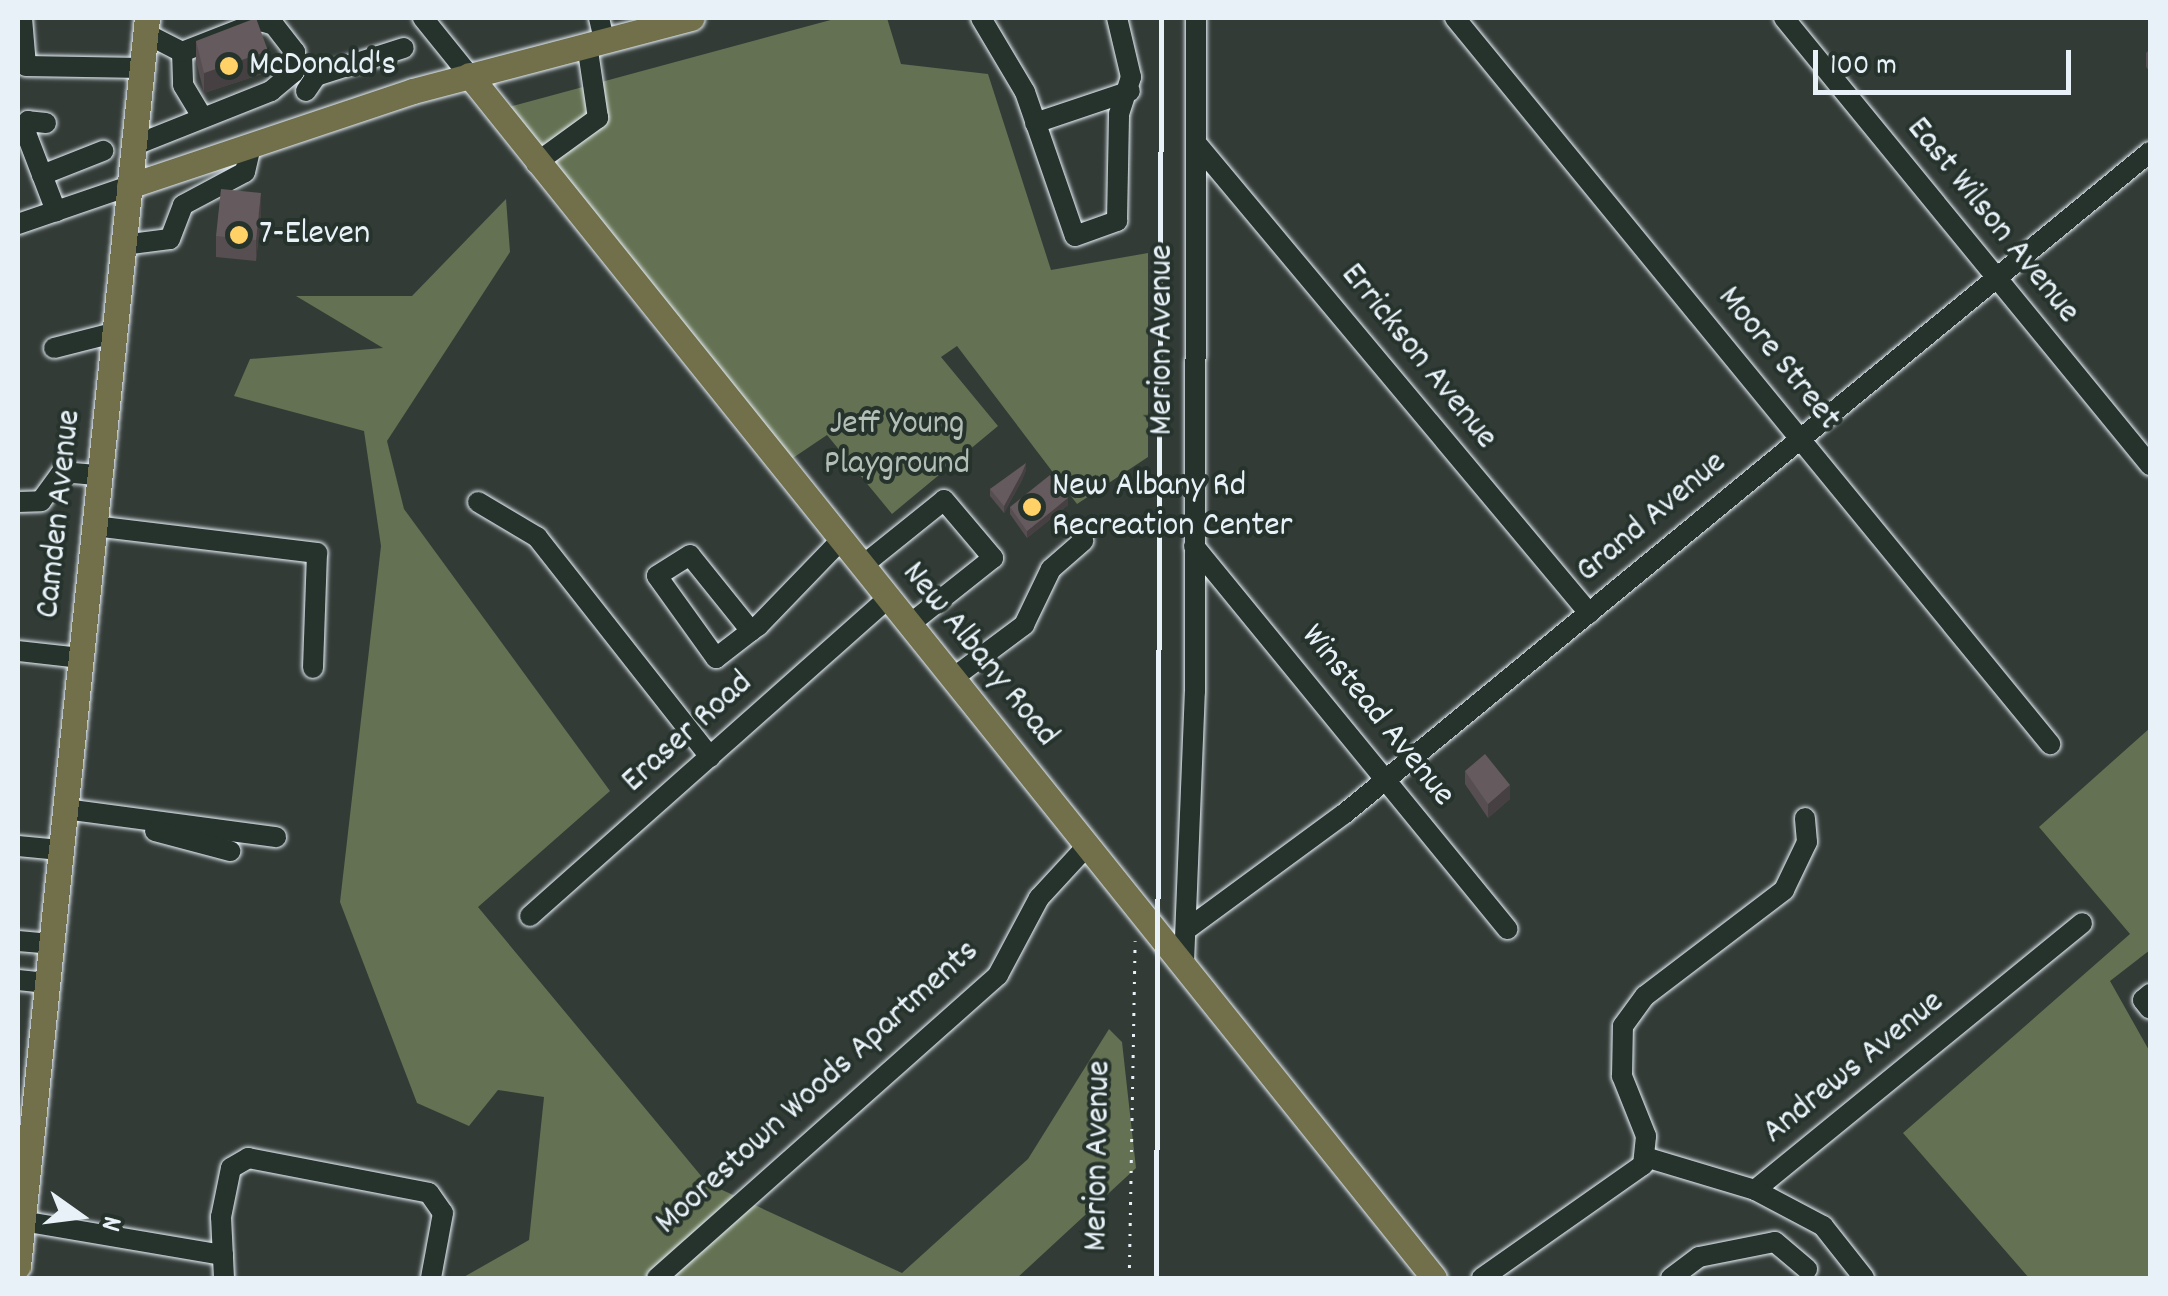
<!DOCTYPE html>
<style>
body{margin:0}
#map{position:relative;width:2168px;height:1296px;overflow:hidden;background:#333b37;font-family:Dekko,sans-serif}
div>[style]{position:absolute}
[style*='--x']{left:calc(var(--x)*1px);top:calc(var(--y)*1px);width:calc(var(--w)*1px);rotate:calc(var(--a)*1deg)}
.green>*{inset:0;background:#647152}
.path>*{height:2.5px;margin-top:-1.25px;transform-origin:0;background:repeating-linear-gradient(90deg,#e8f1f8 0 2.5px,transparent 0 10.5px)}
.roads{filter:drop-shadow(0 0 2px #e8f1f8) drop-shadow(0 0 2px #e8f1f8)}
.minor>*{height:20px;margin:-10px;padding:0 10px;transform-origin:10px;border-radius:10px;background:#26332d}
.major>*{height:25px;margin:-12.5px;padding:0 12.5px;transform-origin:12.5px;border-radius:12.5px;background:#71704a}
.rail>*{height:5px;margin:-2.5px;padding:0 2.5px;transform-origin:2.5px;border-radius:2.5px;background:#e8f1f8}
.wall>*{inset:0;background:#574e51}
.shaded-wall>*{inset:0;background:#474042}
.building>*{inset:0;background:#655b5e}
.dots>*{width:28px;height:28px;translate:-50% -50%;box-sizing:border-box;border:5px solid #26332d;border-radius:50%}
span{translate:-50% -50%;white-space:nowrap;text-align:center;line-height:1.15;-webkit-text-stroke:8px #26332d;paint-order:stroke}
.poi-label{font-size:35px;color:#e8f1f8}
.left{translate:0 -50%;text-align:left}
.street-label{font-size:35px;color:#e8f1f8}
.park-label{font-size:35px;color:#b3beb6}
.frame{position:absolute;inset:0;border:20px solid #e8f1f8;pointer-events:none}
.north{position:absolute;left:30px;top:1166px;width:100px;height:100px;-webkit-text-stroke:8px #26332d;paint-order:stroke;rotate:104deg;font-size:28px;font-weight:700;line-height:40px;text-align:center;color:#e8f1f8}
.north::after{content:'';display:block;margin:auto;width:35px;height:45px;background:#e8f1f8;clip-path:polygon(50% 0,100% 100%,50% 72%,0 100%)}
.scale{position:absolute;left:1813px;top:50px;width:258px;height:45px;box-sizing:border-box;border:5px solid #e8f1f8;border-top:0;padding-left:12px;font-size:30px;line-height:35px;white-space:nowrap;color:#e8f1f8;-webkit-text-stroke:8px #26332d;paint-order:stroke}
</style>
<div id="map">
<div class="green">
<div style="clip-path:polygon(838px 18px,887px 18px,901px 64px,988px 74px,1051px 270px,1148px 253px,1148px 457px,1077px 504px,957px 346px,941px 357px,998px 426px,892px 514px,827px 435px,784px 464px,498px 110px)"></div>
<div style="clip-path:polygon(506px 199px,510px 252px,387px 441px,404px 509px,610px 791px,478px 907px,707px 1183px,902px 1273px,1028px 1159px,1109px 1029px,1122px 1042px,1136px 1168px,1017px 1278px,462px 1278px,529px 1240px,544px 1097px,498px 1090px,469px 1126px,417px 1103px,340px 902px,381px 546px,364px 431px,234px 396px,250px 359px,383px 348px,296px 296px,412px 296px)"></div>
<div style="clip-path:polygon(2150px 728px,2150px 950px,2110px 981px,2150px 1052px,2150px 1278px,2029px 1278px,1903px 1133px,2130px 934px,2039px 827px)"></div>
</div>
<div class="path">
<div style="--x:1129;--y:1278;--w:337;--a:-89"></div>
</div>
<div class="roads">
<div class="minor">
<div style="--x:22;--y:18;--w:48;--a:85.2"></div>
<div style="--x:26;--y:66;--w:116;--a:1"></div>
<div style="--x:423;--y:18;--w:73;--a:51.1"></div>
<div style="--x:599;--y:18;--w:22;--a:77"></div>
<div style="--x:981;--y:18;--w:86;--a:59.3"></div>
<div style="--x:1025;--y:92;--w:152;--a:70.9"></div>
<div style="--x:1075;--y:236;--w:45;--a:-19.7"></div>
<div style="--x:1117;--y:221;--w:107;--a:-88.9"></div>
<div style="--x:1119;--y:114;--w:39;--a:-72"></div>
<div style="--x:1131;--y:77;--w:61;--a:-103.3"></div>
<div style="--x:1455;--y:18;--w:939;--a:50.66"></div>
<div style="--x:1784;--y:18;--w:578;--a:50.69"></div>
<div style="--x:182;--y:52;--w:33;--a:88"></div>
<div style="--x:183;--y:85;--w:37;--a:59"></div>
<div style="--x:306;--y:91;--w:18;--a:-56"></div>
<div style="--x:316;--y:76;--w:92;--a:-17.7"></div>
<div style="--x:46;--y:123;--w:18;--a:-174"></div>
<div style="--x:28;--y:121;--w:12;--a:99"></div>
<div style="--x:26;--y:133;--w:84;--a:69"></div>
<div style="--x:1035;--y:123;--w:100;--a:-18.6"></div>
<div style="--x:1196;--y:143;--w:613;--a:50.1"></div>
<div style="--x:133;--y:146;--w:149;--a:-21.7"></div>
<div style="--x:271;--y:91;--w:30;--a:-40"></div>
<div style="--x:294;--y:72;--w:20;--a:-87"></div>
<div style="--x:295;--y:52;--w:34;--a:-128"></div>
<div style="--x:274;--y:25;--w:14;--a:-163"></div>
<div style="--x:261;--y:21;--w:85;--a:158.6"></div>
<div style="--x:182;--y:52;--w:42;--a:-152.8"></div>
<div style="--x:536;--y:163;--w:77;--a:-36"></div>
<div style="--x:598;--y:118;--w:75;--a:-98.5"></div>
<div style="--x:42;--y:175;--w:66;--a:-21.5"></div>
<div style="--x:18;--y:224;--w:117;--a:-18.9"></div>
<div style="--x:123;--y:245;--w:47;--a:-7.3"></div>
<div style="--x:170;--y:239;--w:36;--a:-69"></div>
<div style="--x:183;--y:205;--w:70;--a:-28"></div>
<div style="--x:245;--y:172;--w:27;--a:-77"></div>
<div style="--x:54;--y:348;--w:61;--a:-14.3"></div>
<div style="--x:18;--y:502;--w:23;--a:-2"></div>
<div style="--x:41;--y:501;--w:36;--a:-54"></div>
<div style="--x:62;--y:472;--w:37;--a:5"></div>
<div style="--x:478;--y:502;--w:69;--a:30.7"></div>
<div style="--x:537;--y:537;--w:280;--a:51.8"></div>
<div style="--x:94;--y:526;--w:225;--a:6.9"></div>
<div style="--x:317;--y:553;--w:115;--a:92"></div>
<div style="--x:1194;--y:546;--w:495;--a:50.7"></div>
<div style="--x:862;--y:566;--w:105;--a:-38.8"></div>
<div style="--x:944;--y:500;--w:76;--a:49.8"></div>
<div style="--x:993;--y:558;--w:106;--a:141.5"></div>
<div style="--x:751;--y:631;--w:97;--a:-128.8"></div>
<div style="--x:690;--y:555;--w:39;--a:148"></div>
<div style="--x:657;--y:576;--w:101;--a:54.3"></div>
<div style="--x:716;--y:658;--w:44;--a:-37.6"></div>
<div style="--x:751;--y:631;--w:9;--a:-36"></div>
<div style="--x:758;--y:626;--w:118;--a:-46"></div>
<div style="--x:18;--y:651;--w:62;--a:6.4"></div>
<div style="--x:953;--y:678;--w:89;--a:-36.7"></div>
<div style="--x:1024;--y:625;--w:62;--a:-64.3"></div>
<div style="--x:1051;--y:569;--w:43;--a:-41.2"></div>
<div style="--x:65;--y:809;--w:213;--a:7.6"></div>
<div style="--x:155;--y:831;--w:78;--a:14.9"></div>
<div style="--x:18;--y:846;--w:42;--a:5.4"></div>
<div style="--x:530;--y:916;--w:480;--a:-41.6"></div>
<div style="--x:1190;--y:927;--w:191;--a:-36.3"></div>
<div style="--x:1344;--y:814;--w:1043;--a:-39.4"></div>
<div style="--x:18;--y:941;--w:33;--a:5"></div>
<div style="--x:1184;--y:963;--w:271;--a:-87.7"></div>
<div style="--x:1195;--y:692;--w:674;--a:-89.91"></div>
<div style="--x:18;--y:980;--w:29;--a:6"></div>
<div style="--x:2150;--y:994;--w:9;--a:139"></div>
<div style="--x:2143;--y:1000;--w:11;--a:52"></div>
<div style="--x:1645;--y:1157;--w:115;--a:16.7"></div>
<div style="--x:1755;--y:1190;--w:422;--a:-39.2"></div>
<div style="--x:1755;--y:1190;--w:77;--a:27.9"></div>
<div style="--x:1823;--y:1226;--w:66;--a:51.7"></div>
<div style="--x:22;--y:1221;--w:204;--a:9.6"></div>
<div style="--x:224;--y:1278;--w:61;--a:-92.8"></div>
<div style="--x:221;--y:1217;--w:50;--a:-78.5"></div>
<div style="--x:231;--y:1168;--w:20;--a:-30"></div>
<div style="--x:248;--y:1158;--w:184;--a:10.9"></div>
<div style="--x:429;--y:1193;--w:24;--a:55"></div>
<div style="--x:443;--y:1213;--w:66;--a:100.5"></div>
<div style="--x:657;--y:1278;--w:456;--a:-41.6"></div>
<div style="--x:998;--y:975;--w:87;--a:-62"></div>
<div style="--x:1039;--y:898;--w:71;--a:-47.3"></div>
<div style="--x:1482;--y:1278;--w:197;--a:-35.1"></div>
<div style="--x:1643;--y:1165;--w:29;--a:-84"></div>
<div style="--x:1646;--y:1136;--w:65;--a:-111.8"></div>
<div style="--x:1622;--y:1076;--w:50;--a:-88.9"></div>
<div style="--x:1623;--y:1026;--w:37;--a:-54"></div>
<div style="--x:1645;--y:996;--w:175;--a:-37.3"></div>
<div style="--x:1784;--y:890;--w:53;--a:-64.4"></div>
<div style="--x:1807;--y:842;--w:24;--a:-95"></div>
<div style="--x:1671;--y:1278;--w:35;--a:-37"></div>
<div style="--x:1699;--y:1257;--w:77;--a:-11.2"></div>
<div style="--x:1775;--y:1242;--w:42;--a:40.2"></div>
</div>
<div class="major">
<div style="--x:469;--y:75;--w:1542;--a:51.26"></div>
<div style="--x:129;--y:186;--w:299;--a:-18.5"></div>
<div style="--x:413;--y:91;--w:288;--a:-14.7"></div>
<div style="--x:18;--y:1266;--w:1255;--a:-84.1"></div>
</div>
</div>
<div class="rail">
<div style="--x:1156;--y:1278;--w:1260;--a:-89.77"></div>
</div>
<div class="wall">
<div style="clip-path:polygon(196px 41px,268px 72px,204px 93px,196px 61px)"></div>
<div style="clip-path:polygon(2150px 49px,2150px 72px,2146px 67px,2146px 53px)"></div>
<div style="clip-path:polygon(261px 213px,256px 261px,216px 257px,216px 236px)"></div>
<div style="clip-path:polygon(1026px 470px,1022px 480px,1004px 513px,990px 496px,990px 489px)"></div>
<div style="clip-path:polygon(1068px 505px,1027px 538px,1010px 514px,1010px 507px)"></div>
<div style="clip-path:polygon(1465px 771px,1510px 799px,1488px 818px,1465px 784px)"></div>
</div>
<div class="shaded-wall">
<div style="clip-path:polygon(268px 51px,268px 72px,204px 93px,204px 73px)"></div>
<div style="clip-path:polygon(261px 193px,261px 213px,256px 261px,256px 240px)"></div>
<div style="clip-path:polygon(1026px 463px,1026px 470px,1022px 480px,1004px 513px,1004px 506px)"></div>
<div style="clip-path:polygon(1068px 498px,1068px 505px,1027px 538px,1027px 531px)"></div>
<div style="clip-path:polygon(1510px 785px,1510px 799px,1488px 818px,1488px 804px)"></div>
</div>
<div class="building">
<div style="clip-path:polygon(256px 18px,268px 51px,204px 73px,196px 41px)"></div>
<div style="clip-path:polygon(221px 189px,261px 193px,256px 240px,216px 236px)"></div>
<div style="clip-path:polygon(1026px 463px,1022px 473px,1004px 506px,990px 489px)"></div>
<div style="clip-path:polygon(1050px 475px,1068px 498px,1027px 531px,1010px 507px)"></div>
<div style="clip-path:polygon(1485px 754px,1510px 785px,1488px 804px,1465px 771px)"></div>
</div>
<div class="dots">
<div style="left:229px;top:66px;background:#ffd166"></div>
<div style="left:239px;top:235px;background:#ffd166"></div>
<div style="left:1032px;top:507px;background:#ffd166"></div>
</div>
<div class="poi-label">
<span class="left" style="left:249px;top:66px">McDonald's</span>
<span class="left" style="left:259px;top:235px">7-Eleven</span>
<span class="left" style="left:1052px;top:507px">New Albany Rd<br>Recreation Center</span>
</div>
<div class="street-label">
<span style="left:1992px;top:221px;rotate:51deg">East Wilson Avenue</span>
<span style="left:1163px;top:340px;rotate:-90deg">Merion Avenue</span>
<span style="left:1418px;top:357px;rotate:51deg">Errickson Avenue</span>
<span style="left:1778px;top:359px;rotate:51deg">Moore Street</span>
<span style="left:60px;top:514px;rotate:-84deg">Camden Avenue</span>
<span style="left:1652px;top:518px;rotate:-40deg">Grand Avenue</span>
<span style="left:979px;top:655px;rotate:51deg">New Albany Road</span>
<span style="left:1377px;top:716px;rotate:51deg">Winstead Avenue</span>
<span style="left:688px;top:733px;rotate:-42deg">Eraser Road</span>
<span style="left:1854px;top:1068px;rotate:-39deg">Andrews Avenue</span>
<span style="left:818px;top:1088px;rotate:-42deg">Moorestown Woods Apartments</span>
<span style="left:1099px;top:1156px;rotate:-89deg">Merion Avenue</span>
</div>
<div class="park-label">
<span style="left:897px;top:445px">Jeff Young<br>Playground</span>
</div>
<div class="frame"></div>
<div class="north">N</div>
<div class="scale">100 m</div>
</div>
